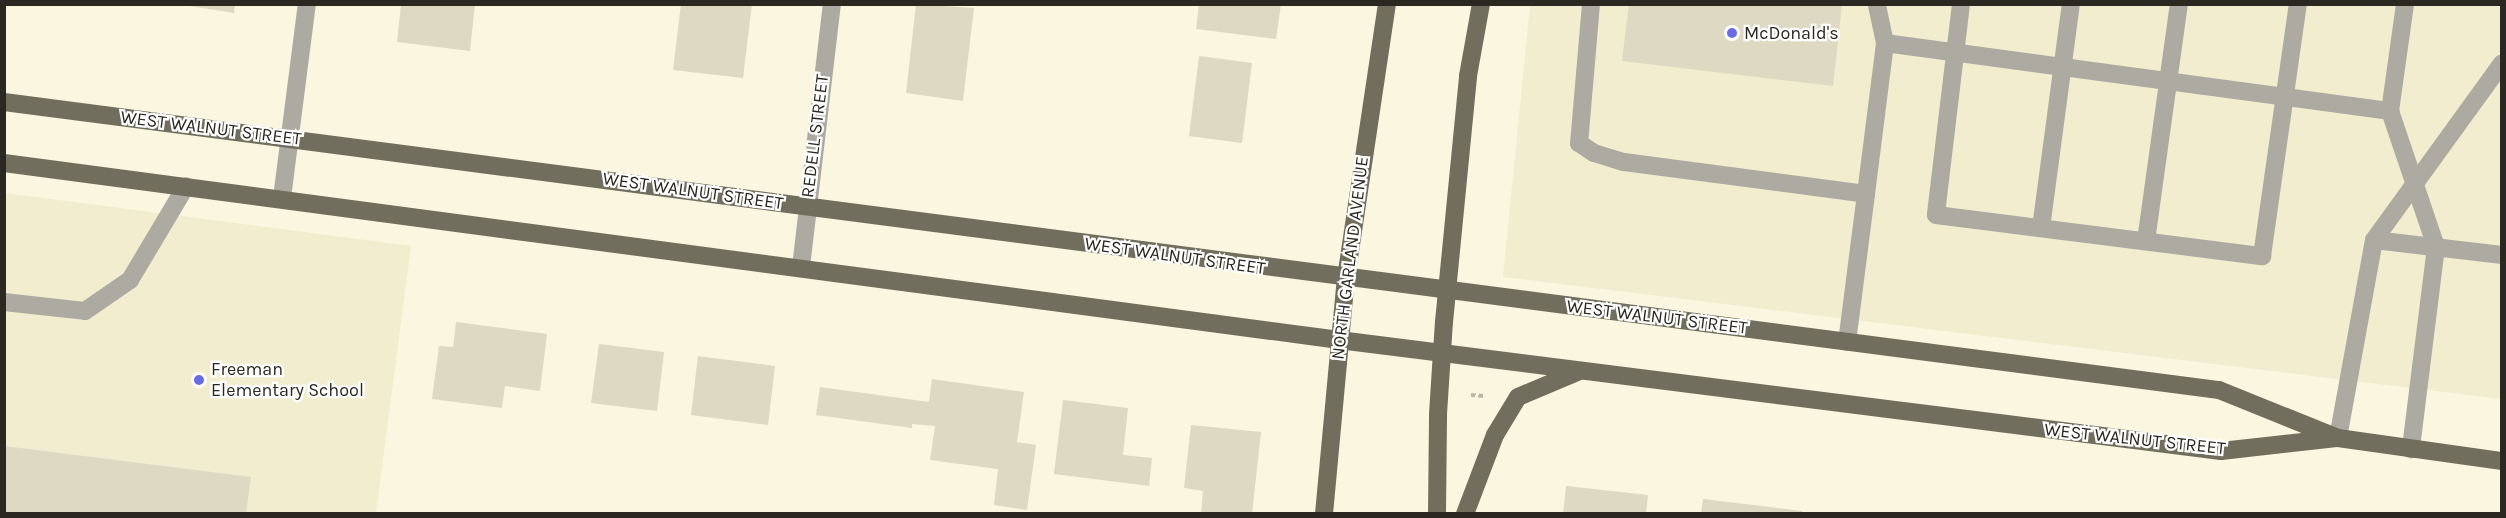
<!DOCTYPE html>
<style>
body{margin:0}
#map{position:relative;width:2506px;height:518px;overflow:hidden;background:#faf6df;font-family:Karla,sans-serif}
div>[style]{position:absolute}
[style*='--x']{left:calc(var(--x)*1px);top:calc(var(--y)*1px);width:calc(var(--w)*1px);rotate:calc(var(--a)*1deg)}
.built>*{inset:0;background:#f2edce}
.building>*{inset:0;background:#ddd9c3}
.path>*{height:4px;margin-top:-2px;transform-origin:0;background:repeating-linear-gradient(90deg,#bbb8a6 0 4.5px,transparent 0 7.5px)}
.minor>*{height:18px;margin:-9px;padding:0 9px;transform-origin:9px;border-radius:9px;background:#adaba1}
.major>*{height:18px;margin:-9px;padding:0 9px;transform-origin:9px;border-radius:9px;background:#716e5d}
.dots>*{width:16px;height:16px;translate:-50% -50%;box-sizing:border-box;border:3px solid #fff;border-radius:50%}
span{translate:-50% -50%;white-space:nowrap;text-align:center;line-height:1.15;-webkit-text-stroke:4.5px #fff;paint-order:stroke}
.poi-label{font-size:18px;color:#2a2820}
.left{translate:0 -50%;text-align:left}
.street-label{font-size:18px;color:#2a2820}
.frame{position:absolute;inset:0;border:6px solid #2a2820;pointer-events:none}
</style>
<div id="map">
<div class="built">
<div style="clip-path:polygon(1530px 5px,2501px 5px,2501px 399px,1503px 277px)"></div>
<div style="clip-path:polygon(5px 193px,411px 246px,376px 513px,5px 514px)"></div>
</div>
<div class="building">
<div style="clip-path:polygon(177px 4px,235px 4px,234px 13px)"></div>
<div style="clip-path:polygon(401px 4px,475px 4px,470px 51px,397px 42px)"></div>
<div style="clip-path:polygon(681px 4px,752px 4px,743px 78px,673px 70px)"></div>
<div style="clip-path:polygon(916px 4px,974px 8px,963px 101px,906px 93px)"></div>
<div style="clip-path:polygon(1199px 4px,1281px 4px,1276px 39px,1196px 29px)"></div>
<div style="clip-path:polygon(1629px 4px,1842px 4px,1833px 86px,1622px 61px)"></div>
<div style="clip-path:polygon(1199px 56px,1252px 63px,1242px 143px,1189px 136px)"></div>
<div style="clip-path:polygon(456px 322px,547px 334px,540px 391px,505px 386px,502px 408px,432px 399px,439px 346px,453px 347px)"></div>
<div style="clip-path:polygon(599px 344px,664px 352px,657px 411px,591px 403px)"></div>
<div style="clip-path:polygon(698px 356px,775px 366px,768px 425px,691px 415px)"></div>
<div style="clip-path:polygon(932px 379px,1024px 392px,1017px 442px,1036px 445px,1027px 510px,994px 505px,998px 469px,930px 460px,935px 426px,912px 424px,912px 428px,816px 415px,820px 387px,929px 402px)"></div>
<div style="clip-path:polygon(1063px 400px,1128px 408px,1123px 455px,1152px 458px,1149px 486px,1054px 474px)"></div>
<div style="clip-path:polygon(1191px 425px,1261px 432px,1252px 514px,1201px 514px,1203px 491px,1184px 488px)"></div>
<div style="clip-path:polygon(4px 446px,251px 477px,246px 514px,4px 514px)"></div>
<div style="clip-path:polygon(1566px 486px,1648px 495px,1646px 514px,1563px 514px)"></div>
<div style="clip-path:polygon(1703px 499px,1802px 511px,1802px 514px,1701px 514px)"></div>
</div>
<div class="path">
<div style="--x:1471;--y:395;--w:13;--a:4"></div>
</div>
<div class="minor">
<div style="--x:1591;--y:4;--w:140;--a:94.9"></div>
<div style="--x:1579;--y:143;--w:18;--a:34"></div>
<div style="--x:1594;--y:153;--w:31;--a:17"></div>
<div style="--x:1624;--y:162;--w:244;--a:7.5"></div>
<div style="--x:1866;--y:194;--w:149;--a:97.3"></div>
<div style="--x:1961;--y:4;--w:212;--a:96.8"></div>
<div style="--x:1936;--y:215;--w:329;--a:7.2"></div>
<div style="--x:2262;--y:256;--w:255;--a:-81.9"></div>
<div style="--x:1885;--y:43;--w:510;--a:7.67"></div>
<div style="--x:2390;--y:111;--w:144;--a:71.3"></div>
<div style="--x:2436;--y:247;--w:204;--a:97.1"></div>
<div style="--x:2390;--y:111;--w:108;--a:-82"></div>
<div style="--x:1866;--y:194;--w:152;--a:-82.8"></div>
<div style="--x:1885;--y:43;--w:40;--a:-102"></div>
<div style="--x:282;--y:198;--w:196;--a:-82.7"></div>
<div style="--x:2041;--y:228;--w:226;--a:-82.4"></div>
<div style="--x:2374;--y:240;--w:129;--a:6.7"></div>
<div style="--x:2146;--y:241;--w:239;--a:-82.1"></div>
<div style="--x:801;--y:267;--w:265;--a:-83.3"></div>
<div style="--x:4;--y:302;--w:81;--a:6.3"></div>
<div style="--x:85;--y:311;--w:55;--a:-34.6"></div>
<div style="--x:130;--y:280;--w:109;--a:-59.2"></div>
<div style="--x:2338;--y:438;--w:201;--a:-79.7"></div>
<div style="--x:2374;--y:240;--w:218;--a:-54.1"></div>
</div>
<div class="major">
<div style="--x:4;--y:102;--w:2234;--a:7.41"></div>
<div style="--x:2219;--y:390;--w:128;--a:22"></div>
<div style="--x:2338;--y:438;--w:166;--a:8"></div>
<div style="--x:4;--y:163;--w:1347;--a:7.55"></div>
<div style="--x:1339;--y:340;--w:889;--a:7.17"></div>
<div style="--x:2221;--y:451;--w:116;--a:-6.4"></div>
<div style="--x:1324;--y:514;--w:237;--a:-84.7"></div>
<div style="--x:1346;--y:278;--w:277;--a:-81.5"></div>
<div style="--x:1437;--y:514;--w:100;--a:-89.4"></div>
<div style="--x:1438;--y:414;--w:92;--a:-86.3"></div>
<div style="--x:1444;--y:322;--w:247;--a:-84.4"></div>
<div style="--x:1468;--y:76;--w:73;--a:-79.8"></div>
<div style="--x:1465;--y:514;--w:85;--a:-69.2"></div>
<div style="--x:1495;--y:435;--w:44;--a:-58.8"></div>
<div style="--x:1518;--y:397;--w:67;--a:-22.8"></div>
</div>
<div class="dots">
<div style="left:1732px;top:33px;background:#686be4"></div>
<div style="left:199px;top:380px;background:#686be4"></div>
</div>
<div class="poi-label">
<span class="left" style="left:1744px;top:33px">McDonald's</span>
<span class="left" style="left:211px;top:380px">Freeman<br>Elementary School</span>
</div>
<div class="street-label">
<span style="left:211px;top:128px;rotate:7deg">WEST WALNUT STREET</span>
<span style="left:815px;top:136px;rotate:-83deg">REDELL STREET</span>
<span style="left:693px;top:191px;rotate:8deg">WEST WALNUT STREET</span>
<span style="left:1175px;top:256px;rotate:8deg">WEST WALNUT STREET</span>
<span style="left:1350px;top:258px;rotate:-83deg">NORTH GARLAND AVENUE</span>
<span style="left:1657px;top:317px;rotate:7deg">WEST WALNUT STREET</span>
<span style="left:2135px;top:439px;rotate:6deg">WEST WALNUT STREET</span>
</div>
<div class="frame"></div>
</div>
